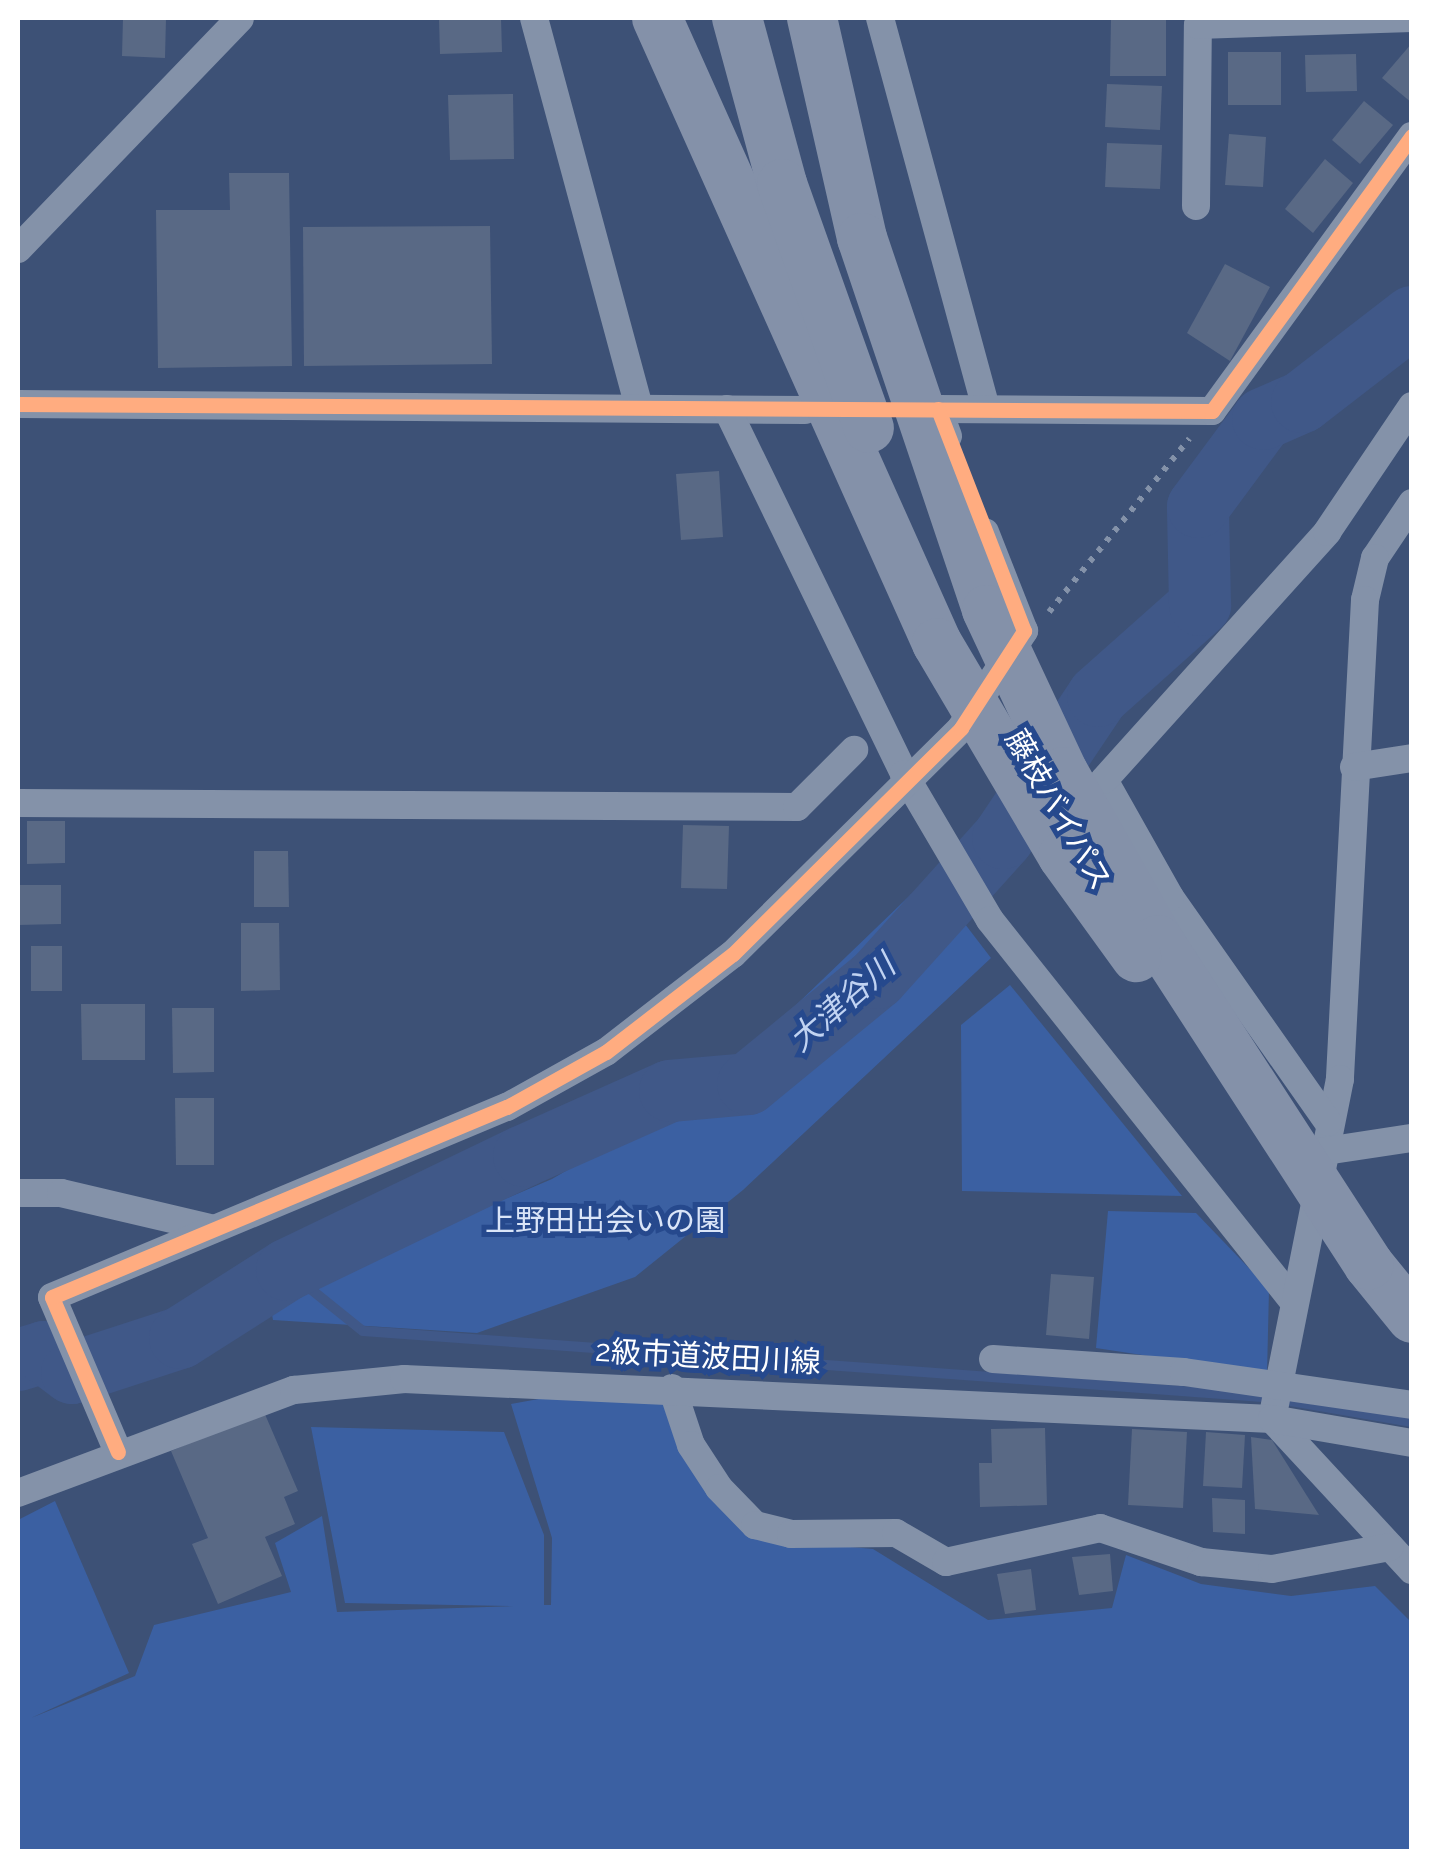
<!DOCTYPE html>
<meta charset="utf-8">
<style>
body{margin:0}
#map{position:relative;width:1429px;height:1869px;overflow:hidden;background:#3d5176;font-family:Raleway,"Noto Sans JP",sans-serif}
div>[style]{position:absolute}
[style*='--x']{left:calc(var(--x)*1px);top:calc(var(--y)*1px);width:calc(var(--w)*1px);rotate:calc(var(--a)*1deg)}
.green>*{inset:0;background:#3b60a2}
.stream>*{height:10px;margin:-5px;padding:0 5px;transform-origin:5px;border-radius:5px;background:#405888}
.river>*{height:62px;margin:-31px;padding:0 31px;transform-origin:31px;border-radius:31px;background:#405888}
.building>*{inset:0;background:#596985}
.path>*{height:6px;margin-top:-3px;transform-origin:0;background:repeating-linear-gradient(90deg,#8492a9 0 5px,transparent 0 13px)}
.minor>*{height:28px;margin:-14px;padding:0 14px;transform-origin:14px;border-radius:14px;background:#8492a9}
.motorway>*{height:50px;margin:-25px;padding:0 25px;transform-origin:25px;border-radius:25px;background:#8491a9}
.motorway-bridge>*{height:50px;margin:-25px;padding:0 25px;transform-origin:25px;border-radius:25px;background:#8491a9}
.cycleway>*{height:15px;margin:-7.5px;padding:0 7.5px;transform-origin:7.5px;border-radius:7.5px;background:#ffac80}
span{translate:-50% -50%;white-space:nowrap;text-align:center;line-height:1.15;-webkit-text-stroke:10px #26498d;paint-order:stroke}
.street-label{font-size:30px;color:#fff}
.park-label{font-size:30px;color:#dae5f8}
.water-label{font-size:32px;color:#c1d3f2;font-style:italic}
.frame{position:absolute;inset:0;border:20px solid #fff;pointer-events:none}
</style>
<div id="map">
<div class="green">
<div style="clip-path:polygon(929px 877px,991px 958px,743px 1190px,635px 1277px,477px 1333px,273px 1320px,269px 1299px,552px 1179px,713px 1085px)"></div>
<div style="clip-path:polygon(1010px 985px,1182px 1196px,962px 1191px,961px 1025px)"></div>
<div style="clip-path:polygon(1108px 1211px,1196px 1213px,1269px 1289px,1267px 1374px,1096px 1348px)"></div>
<div style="clip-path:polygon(566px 1394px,669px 1394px,735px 1523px,785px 1541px,873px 1549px,988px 1620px,1112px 1608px,1126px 1555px,1201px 1584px,1291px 1596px,1375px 1586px,1411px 1622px,1411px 1851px,18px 1852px,18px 1520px,55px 1501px,129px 1673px,31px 1718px,135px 1676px,154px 1625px,291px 1592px,275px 1543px,322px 1516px,337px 1612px,514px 1606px,345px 1603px,311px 1427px,504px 1432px,544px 1535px,544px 1605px,551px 1605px,552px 1538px,511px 1404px)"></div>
</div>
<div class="stream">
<div style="--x:287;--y:1270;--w:97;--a:38.8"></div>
<div style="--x:363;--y:1331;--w:902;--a:4.19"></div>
<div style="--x:1279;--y:1399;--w:135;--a:9.8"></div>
</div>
<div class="river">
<div style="--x:18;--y:1360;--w:27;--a:-17"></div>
<div style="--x:44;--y:1352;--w:35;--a:37"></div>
<div style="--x:72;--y:1373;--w:114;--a:-18"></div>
<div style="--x:180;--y:1338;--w:127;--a:-32.4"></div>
<div style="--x:287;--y:1270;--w:263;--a:-25.7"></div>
<div style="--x:524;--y:1156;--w:160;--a:-24"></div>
<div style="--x:670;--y:1091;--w:78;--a:-5.1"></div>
<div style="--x:748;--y:1084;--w:167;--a:-39.4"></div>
<div style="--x:877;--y:978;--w:188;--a:-48"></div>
<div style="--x:1003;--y:838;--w:171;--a:-56.2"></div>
<div style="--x:1098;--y:696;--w:137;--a:-41.7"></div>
<div style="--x:1200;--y:605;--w:98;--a:-91.2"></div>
<div style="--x:1198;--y:507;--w:109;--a:-53.5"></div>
<div style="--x:1263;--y:419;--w:43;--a:-23.6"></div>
<div style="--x:1302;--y:402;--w:139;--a:-37.7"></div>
</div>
<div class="building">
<div style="clip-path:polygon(123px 18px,166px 18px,165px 58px,122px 56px)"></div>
<div style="clip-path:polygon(439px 18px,501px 18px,502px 52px,440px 54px)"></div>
<div style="clip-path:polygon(1111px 18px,1166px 18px,1166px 76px,1110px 76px)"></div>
<div style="clip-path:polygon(1412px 43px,1412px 103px,1382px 78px)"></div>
<div style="clip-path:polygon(1228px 52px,1281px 52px,1281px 105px,1228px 105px)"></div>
<div style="clip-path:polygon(1356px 54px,1357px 91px,1306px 92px,1305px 55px)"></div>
<div style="clip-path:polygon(1107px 84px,1162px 86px,1160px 130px,1105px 127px)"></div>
<div style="clip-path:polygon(513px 94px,514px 159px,450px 160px,448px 95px)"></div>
<div style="clip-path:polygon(1364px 101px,1393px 125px,1360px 164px,1332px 140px)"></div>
<div style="clip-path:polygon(1229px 134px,1266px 137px,1263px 187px,1225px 185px)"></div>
<div style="clip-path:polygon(1107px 143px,1162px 145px,1160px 189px,1105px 187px)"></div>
<div style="clip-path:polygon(1325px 159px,1353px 183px,1313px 233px,1285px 209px)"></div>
<div style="clip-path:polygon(229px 173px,289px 173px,292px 366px,158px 368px,156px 210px,230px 210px)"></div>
<div style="clip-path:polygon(490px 226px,492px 364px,304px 366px,303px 227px)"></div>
<div style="clip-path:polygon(1225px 264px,1270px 287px,1230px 361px,1187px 333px)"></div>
<div style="clip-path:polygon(719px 471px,723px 537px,681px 540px,676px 474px)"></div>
<div style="clip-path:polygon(27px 821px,65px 821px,65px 863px,27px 864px)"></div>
<div style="clip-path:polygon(683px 825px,729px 826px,727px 889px,681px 888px)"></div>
<div style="clip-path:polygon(254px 851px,288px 851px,289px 907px,254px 907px)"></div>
<div style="clip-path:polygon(18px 885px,61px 885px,61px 924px,18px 925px)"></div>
<div style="clip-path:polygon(241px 923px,279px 923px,280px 990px,241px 991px)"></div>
<div style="clip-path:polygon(31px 946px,62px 946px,62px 991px,31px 991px)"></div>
<div style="clip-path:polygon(81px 1004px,145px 1004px,145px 1060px,82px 1060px)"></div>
<div style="clip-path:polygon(172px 1008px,214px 1008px,214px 1072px,173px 1073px)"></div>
<div style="clip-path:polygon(175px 1098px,214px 1098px,214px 1165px,176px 1165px)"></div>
<div style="clip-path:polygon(1051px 1274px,1094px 1277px,1089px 1339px,1046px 1335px)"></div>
<div style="clip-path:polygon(264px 1412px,298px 1491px,284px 1497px,295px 1524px,265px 1537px,282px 1576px,218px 1604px,192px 1544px,208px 1538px,171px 1451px)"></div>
<div style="clip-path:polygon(1045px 1428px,1047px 1505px,980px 1507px,979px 1463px,992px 1463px,991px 1429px)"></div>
<div style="clip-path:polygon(1132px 1429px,1187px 1432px,1183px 1508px,1128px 1505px)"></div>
<div style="clip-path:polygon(1206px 1432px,1245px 1435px,1242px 1488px,1203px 1486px)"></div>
<div style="clip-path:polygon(1251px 1437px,1272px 1440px,1319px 1515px,1255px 1509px)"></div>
<div style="clip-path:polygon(1212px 1498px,1245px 1500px,1245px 1534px,1213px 1532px)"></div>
<div style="clip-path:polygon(1110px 1554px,1113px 1591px,1079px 1595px,1072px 1557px)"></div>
<div style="clip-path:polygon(1031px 1569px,1036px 1610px,1005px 1614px,997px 1574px)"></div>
</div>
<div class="path">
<div style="--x:1049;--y:612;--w:223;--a:-51"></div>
</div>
<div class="minor">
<div style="--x:534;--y:18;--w:404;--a:74.9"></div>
<div style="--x:880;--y:18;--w:405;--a:74.8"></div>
<div style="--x:1196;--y:206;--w:181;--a:-89.4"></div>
<div style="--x:1198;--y:25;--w:214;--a:-1.9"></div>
<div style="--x:18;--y:249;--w:320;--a:-46.1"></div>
<div style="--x:18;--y:404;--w:787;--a:0.44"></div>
<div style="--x:727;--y:409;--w:406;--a:64.1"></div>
<div style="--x:904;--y:774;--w:169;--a:59.5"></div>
<div style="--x:990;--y:920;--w:483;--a:51.5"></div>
<div style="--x:948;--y:436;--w:29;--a:-110"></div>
<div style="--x:938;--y:409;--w:274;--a:0.4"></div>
<div style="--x:1212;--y:411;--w:340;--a:-54"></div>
<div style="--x:1412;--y:503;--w:66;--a:123.9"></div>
<div style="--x:1375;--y:558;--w:43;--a:103.4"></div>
<div style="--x:1365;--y:600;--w:480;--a:93"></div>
<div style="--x:1340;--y:1079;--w:347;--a:101.3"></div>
<div style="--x:1272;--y:1419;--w:206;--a:47.2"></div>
<div style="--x:1354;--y:767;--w:59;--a:-8.8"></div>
<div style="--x:18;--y:803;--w:779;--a:0.29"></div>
<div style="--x:797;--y:807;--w:81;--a:-45"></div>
<div style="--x:1328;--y:1122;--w:275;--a:-125.1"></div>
<div style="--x:1170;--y:897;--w:134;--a:-119.4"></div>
<div style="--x:1104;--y:780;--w:334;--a:-48"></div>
<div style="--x:1327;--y:532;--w:152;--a:-56"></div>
<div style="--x:1319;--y:1152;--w:94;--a:-8.6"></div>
<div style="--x:18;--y:1193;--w:43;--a:0"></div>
<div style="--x:61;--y:1193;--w:157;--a:13.2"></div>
<div style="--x:993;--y:1359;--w:191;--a:3.9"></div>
<div style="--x:1184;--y:1372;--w:230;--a:8.2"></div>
<div style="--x:672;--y:1388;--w:60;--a:71.6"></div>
<div style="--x:691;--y:1445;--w:51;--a:56.9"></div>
<div style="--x:719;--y:1488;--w:52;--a:45.8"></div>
<div style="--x:755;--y:1525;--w:37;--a:14"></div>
<div style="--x:791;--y:1534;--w:105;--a:-0.5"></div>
<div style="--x:896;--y:1533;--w:58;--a:30.1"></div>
<div style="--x:946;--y:1562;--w:158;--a:-12.4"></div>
<div style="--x:1100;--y:1528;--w:107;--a:18.6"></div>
<div style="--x:1201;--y:1562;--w:71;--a:5.6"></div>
<div style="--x:1272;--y:1569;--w:120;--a:-10.6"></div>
<div style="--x:118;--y:1452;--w:168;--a:-113.1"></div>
<div style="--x:52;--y:1297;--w:493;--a:-22.7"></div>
<div style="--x:507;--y:1107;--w:113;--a:-29.1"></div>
<div style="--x:606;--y:1052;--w:160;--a:-37.7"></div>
<div style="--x:733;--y:954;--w:321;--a:-44.7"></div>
<div style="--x:961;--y:728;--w:116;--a:-57"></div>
<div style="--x:1024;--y:631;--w:106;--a:-111.5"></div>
<div style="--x:18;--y:1493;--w:295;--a:-20.5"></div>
<div style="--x:294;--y:1390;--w:111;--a:-5.7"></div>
<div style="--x:404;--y:1379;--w:869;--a:2.64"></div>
<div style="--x:1272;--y:1419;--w:142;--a:9.7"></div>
</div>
<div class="motorway">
<div style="--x:657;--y:18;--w:685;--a:65.87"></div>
<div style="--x:737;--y:18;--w:172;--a:74.8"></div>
<div style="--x:782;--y:184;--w:259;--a:70.4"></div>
<div style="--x:812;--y:18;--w:226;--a:77.2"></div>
<div style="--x:862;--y:238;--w:392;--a:71.4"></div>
<div style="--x:1369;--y:1265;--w:68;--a:50.9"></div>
</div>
<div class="motorway-bridge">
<div style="--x:987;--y:610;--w:179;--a:64.9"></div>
<div style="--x:1063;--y:772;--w:193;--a:60.5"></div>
<div style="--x:1158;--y:940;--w:387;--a:57"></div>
<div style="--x:937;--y:643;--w:247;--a:59.4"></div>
<div style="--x:1063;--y:856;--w:125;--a:54.1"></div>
</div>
<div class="cycleway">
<div style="--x:18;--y:404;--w:1194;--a:0.34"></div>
<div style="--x:1212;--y:411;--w:340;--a:-54"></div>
<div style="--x:118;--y:1452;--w:168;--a:-113.1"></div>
<div style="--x:52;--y:1297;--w:493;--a:-22.7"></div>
<div style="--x:507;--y:1107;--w:113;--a:-29.1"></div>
<div style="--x:606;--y:1052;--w:160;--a:-37.7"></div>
<div style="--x:733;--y:954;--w:321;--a:-44.7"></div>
<div style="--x:961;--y:728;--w:116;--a:-57"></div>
<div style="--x:1024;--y:631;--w:238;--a:-111.2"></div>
</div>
<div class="street-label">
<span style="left:1058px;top:810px;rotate:60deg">藤枝バイパス</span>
<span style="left:708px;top:1357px;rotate:3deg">2級市道波田川線</span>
</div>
<div class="park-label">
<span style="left:605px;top:1221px">上野田出会いの園</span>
</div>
<div class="water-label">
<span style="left:842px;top:1003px;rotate:-41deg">大津谷川</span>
</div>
<div class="frame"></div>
</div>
